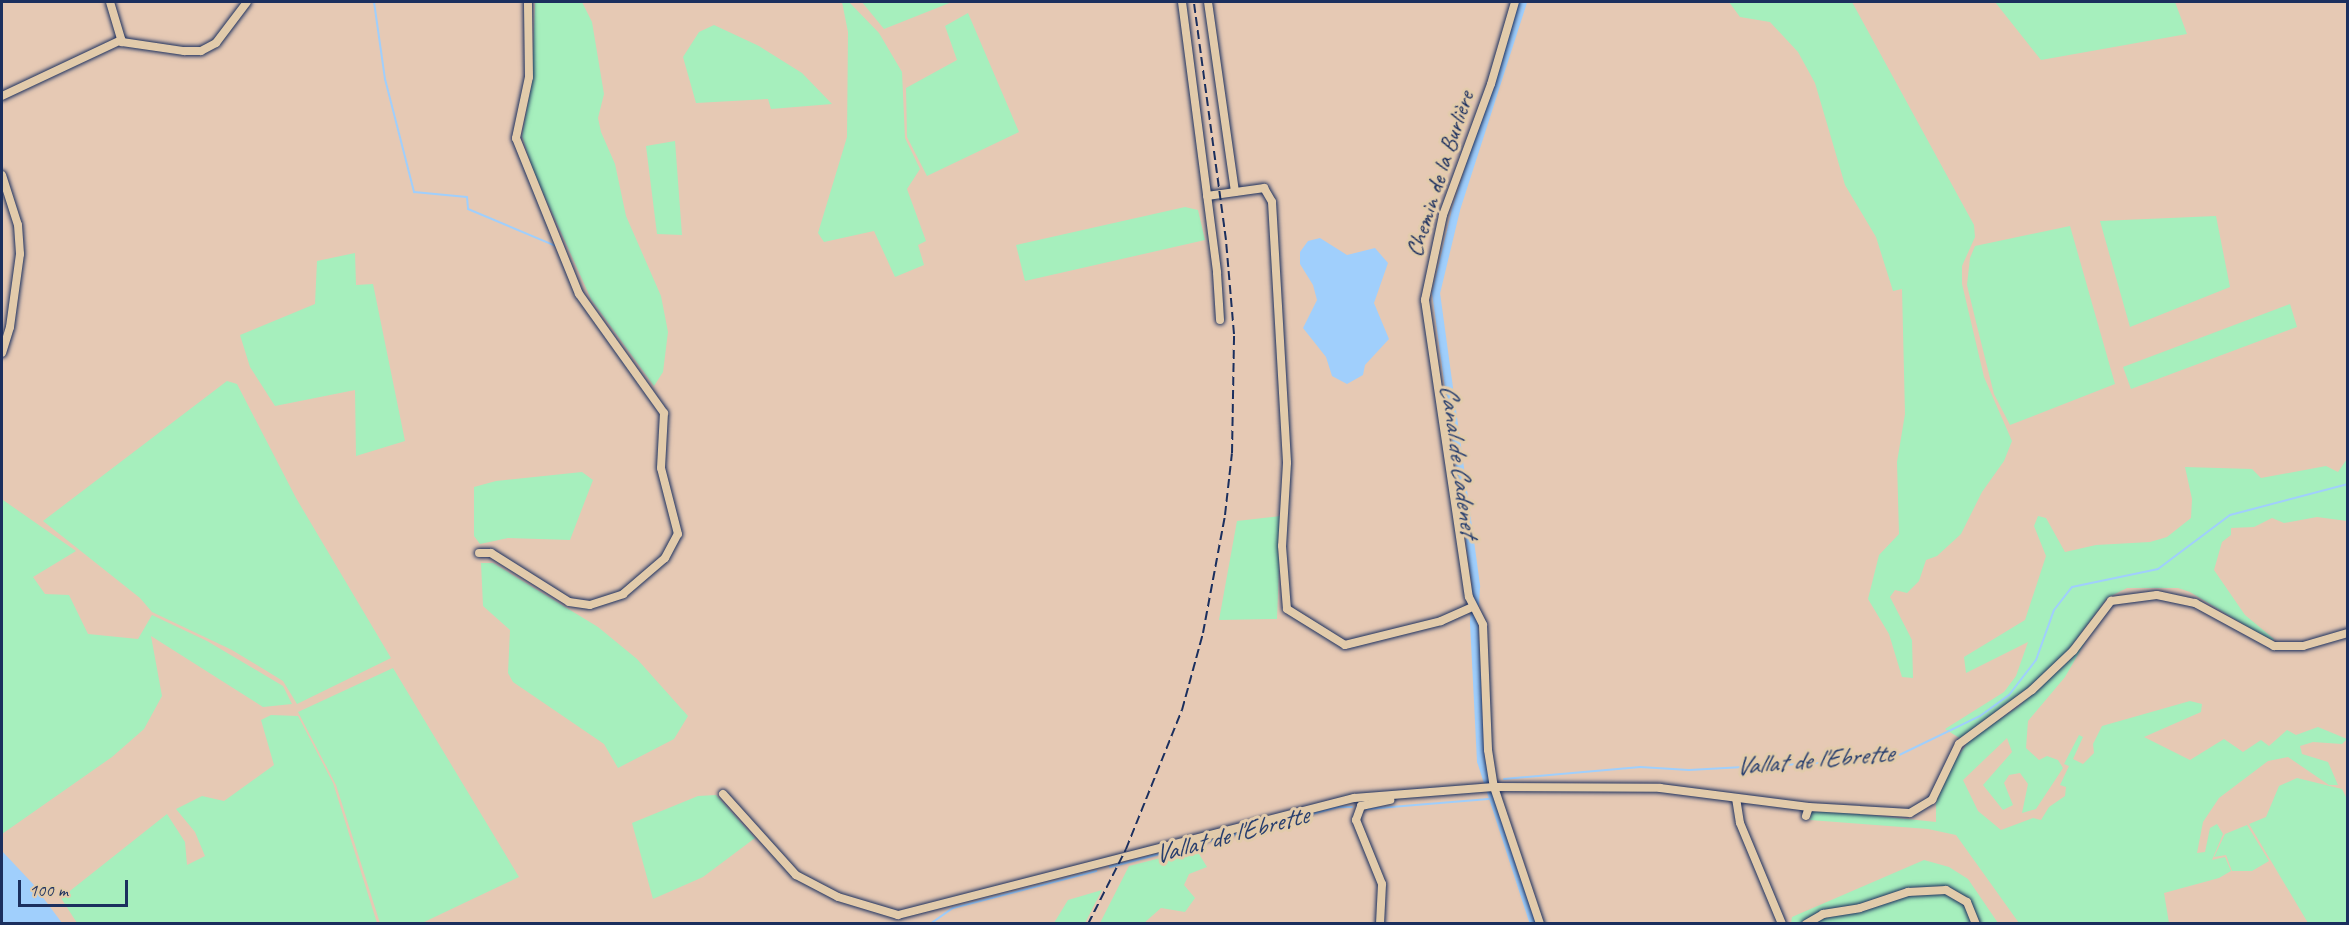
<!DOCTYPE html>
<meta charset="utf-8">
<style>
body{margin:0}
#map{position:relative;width:2349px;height:925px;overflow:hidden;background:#e6c9b4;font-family:Caveat,sans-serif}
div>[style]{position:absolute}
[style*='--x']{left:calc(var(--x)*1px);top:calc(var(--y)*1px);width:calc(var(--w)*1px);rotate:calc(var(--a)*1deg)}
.green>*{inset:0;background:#a6efbd}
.water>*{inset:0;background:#a0cffc}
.stream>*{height:2px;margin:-1px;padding:0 1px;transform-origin:1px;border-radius:1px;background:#a0cffc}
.canal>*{height:8px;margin:-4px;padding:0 4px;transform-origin:4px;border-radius:4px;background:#a0cffc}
.roads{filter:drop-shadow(0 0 2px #1b2f5e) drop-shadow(0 0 2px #1b2f5e)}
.minor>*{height:8px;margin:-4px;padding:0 4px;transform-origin:4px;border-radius:4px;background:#e2cbab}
.rail>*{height:2px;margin-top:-1px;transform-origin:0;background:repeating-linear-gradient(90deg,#1b2f5e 0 9px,transparent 0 13.5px)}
span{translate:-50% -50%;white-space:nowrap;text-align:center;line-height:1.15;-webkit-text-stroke:6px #e2cbab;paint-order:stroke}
.street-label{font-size:24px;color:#1b2f5e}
.water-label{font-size:26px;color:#283f6e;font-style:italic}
.frame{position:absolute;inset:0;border:3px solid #1b2f5e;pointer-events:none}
.scale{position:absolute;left:18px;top:880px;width:110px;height:27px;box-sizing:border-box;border:3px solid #1b2f5e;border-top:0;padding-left:8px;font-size:18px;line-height:21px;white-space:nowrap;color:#1b2f5e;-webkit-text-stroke:4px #e2cbab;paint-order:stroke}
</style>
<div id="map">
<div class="green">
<div style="clip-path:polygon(535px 2px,582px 2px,592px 22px,604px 94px,598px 118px,601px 132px,615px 164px,626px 216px,661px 296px,668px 332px,663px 372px,654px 386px,591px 299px,533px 170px,522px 136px,532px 82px)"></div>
<div style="clip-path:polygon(842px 2px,849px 2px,879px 33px,902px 72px,905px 138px,920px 169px,907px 189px,926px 241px,918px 245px,924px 265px,895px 277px,874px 231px,824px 242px,818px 233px,847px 137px,848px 32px)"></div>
<div style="clip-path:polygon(862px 2px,952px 2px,884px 29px)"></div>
<div style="clip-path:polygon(1729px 2px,1852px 2px,1974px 225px,1975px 237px,1962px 266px,1962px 284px,1984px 377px,2012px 441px,2004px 461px,1982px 492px,1961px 534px,1937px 556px,1926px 560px,1919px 581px,1907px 593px,1895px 590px,1890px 597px,1912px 640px,1913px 678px,1902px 677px,1889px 634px,1868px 599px,1879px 555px,1899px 534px,1897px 462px,1905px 414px,1902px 289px,1893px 291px,1876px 237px,1845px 185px,1815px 83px,1798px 52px,1770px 22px,1740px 17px)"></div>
<div style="clip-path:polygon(1995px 2px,2175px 2px,2187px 34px,2041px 60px)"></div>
<div style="clip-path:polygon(968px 13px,1019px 132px,927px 176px,907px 137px,906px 88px,957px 60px,945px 26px)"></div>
<div style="clip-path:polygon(714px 25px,759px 46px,802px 73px,832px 104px,771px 109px,768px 99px,696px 103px,683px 57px,699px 32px)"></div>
<div style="clip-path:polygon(675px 141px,682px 235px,657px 234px,646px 146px)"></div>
<div style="clip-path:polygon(1185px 207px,1198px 210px,1205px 240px,1025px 281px,1016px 245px)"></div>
<div style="clip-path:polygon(2216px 216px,2230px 287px,2130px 327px,2100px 221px)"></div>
<div style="clip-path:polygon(2070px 226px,2115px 384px,2010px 425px,1994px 394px,1977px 326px,1967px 285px,1970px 258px,1975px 246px)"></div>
<div style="clip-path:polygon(355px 253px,356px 285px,373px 284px,405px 441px,356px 456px,355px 390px,275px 406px,250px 367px,240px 335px,315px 304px,317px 261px)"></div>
<div style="clip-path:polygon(2290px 304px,2297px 327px,2131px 389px,2123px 367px)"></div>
<div style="clip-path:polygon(227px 381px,237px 384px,296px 498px,391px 658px,297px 704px,283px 681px,232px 650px,152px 612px,140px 598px,43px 521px)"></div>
<div style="clip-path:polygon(2347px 459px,2347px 521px,2317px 517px,2284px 523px,2272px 518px,2254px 527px,2231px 528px,2231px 535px,2222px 542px,2214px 570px,2245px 615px,2274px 639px,2271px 641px,2190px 592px,2178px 588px,2127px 588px,2107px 598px,2054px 669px,1961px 739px,1945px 729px,2004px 692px,2016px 676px,2028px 642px,1966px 673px,1964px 657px,2025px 620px,2046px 556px,2034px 526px,2038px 516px,2046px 518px,2065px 552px,2096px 545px,2150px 542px,2167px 537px,2191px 518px,2192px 499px,2185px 467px,2252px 469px,2261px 478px,2326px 466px,2338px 472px)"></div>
<div style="clip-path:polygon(582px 472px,593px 480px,570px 540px,508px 538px,480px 544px,474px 536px,474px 487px,496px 481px)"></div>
<div style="clip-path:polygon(3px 500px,76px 551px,33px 577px,45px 594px,69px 595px,88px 634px,138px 639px,152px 615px,207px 641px,283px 686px,292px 704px,263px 707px,151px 636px,162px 696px,144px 729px,112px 757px,2px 834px)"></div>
<div style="clip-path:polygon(1281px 516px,1277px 619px,1219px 620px,1237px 521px)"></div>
<div style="clip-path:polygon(481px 563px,493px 563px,598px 627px,637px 659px,688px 716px,674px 739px,618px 768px,604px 744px,513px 682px,508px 673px,510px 630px,483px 606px)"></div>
<div style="clip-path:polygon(2091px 632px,2065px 677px,2028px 721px,2026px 748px,2039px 760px,2047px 756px,2058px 760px,2063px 768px,2036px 809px,2022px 813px,2028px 784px,2020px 773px,2009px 775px,2004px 783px,2013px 805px,2003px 810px,1983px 785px,2012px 752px,2007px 738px,1963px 780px,1978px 811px,2001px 830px,2033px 818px,2041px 820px,2049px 807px,2065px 796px,2066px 787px,2060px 785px,2069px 766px,2064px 764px,2079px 735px,2083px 737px,2073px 759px,2083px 764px,2094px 753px,2093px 744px,2102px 726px,2190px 701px,2202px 704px,2201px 712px,2144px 737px,2190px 760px,2224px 739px,2243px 752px,2261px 740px,2269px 746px,2287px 730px,2296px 735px,2318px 727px,2347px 739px,2342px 744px,2313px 742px,2300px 746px,2302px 754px,2328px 762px,2338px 785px,2329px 785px,2288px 757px,2268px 761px,2219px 798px,2203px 822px,2197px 853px,2205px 852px,2210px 828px,2217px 824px,2223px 834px,2212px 860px,2225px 857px,2231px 871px,2219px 878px,2164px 893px,2169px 923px,2019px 923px,1956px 835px,1928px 829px,1810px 820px,1812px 809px,1936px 822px,1936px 803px,1950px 768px,1970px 739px,2018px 707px,2073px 657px)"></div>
<div style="clip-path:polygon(393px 668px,519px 877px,422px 923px,380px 923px,336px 785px,298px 712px)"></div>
<div style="clip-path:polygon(271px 715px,298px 716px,333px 783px,377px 923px,77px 923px,61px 898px,167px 814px,185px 842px,187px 865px,205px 856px,195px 832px,176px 809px,202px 796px,224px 801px,274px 765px,261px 720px)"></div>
<div style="clip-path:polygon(2297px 778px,2342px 789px,2347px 799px,2347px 923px,2308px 923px,2249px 824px,2266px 817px,2279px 786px)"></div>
<div style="clip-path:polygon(716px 795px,755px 838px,703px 877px,653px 899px,632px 823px,698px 796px)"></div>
<div style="clip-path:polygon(2247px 825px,2269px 861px,2252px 871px,2232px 871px,2226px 855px,2214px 857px,2225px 834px)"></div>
<div style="clip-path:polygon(1196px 849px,1207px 867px,1189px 874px,1184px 885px,1195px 898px,1185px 912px,1161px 908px,1144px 923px,1100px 923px,1129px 866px)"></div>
<div style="clip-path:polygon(1924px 860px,1949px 867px,1968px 879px,1998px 923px,1791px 924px,1792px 917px)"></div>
<div style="clip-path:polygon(1102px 890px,1085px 923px,1054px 923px,1068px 900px)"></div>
</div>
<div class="water">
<div style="clip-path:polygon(1320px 238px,1347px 255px,1375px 248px,1388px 263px,1374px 303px,1389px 339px,1365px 365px,1363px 375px,1347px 384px,1332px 376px,1326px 357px,1303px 328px,1317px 300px,1313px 285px,1300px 264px,1300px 252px,1308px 241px)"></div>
<div style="clip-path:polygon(2px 851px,33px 884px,62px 923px,2px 923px)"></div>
</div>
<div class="stream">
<div style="--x:374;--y:2;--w:78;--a:81.9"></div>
<div style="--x:385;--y:79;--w:117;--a:75.6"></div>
<div style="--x:414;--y:192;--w:53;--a:5.4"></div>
<div style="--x:467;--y:197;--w:12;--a:85"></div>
<div style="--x:468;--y:209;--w:95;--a:22.8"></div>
<div style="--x:1504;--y:779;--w:137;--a:-5"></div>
<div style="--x:1640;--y:767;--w:49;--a:3.5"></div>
<div style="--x:1689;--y:770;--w:202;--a:-3.1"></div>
<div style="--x:1891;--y:759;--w:99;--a:-25.8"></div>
<div style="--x:1980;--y:716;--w:36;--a:-36"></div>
<div style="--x:2009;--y:695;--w:44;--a:-52.4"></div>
<div style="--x:2036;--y:660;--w:53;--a:-70.2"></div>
<div style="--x:2054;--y:610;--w:29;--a:-52"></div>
<div style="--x:2072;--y:587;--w:88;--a:-11.8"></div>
<div style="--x:2158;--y:569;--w:90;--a:-36.9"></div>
<div style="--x:2230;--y:515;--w:122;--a:-14.7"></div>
<div style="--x:1367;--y:809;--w:122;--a:-4.7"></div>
<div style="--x:1110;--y:867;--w:237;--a:-14.7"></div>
<div style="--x:1339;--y:807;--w:13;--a:0"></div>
<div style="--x:930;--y:924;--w:28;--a:-35"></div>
<div style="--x:953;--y:908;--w:148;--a:-14.5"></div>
</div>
<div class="canal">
<div style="--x:1523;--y:2;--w:219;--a:107.9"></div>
<div style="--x:1456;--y:210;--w:85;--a:103.5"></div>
<div style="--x:1436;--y:293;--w:296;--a:82.2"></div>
<div style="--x:1476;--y:586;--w:37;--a:93"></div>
<div style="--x:1474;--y:623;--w:138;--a:87.1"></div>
<div style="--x:1481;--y:761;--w:171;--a:72"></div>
</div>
<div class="roads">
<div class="minor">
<div style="--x:110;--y:2;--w:42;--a:73.3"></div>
<div style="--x:122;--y:42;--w:63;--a:8.3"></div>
<div style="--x:184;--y:51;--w:17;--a:0"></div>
<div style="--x:201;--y:51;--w:17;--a:-28"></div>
<div style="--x:216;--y:43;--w:51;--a:-52.9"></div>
<div style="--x:1182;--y:2;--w:273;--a:82.6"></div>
<div style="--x:1217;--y:273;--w:47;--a:86.3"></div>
<div style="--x:1208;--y:2;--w:192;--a:81.9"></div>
<div style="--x:1515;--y:2;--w:85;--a:106.3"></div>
<div style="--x:1491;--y:84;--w:140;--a:110.1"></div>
<div style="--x:1443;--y:215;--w:87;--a:102"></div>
<div style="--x:1425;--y:300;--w:300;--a:81.6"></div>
<div style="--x:1469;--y:597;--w:31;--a:63"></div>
<div style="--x:1483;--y:625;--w:125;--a:87.7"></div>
<div style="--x:1488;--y:750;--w:37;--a:81"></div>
<div style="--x:1494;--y:787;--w:145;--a:71.4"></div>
<div style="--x:2;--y:96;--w:132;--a:-25.2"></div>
<div style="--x:2;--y:175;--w:52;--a:72.3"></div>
<div style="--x:18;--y:225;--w:29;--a:86"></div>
<div style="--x:20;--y:254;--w:74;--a:97.8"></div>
<div style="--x:10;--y:327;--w:27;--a:107"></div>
<div style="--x:1207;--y:196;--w:58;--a:-8"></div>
<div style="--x:1264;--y:188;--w:16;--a:60"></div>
<div style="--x:1272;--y:202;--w:261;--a:86.7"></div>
<div style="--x:1287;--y:463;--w:83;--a:93.4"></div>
<div style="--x:1282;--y:546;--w:63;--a:85.5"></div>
<div style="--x:1287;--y:609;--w:68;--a:31.8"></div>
<div style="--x:1345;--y:645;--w:99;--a:-14"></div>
<div style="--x:1441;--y:621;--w:34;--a:-24"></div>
<div style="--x:479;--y:553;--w:12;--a:0"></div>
<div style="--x:491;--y:553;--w:92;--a:32.1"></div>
<div style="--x:569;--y:602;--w:21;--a:8"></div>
<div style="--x:590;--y:605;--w:35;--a:-18"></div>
<div style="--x:623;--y:594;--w:55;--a:-40.6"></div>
<div style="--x:665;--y:558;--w:27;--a:-62"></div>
<div style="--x:678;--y:534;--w:68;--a:-104.4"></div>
<div style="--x:661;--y:468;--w:55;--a:-86.9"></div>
<div style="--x:664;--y:413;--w:146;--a:-125.5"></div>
<div style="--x:579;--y:294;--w:168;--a:-112"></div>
<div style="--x:516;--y:138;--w:62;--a:-78"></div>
<div style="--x:529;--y:77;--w:75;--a:-90.8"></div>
<div style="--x:723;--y:794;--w:109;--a:48"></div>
<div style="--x:796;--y:875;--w:47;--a:27.6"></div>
<div style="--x:838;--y:897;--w:63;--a:16.7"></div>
<div style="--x:898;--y:915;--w:471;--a:-14.4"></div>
<div style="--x:1354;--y:798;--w:140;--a:-4.5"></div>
<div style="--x:1494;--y:787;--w:166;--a:0.3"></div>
<div style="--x:1660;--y:788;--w:150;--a:7.3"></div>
<div style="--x:1809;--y:807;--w:101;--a:3.4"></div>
<div style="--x:1910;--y:813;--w:26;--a:-31"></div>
<div style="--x:1932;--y:800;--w:62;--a:-64.3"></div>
<div style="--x:1959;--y:744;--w:91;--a:-36.5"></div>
<div style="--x:2032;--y:690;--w:57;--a:-43.6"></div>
<div style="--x:2073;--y:651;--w:63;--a:-52.8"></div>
<div style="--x:2111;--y:601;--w:46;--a:-7.4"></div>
<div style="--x:2157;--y:595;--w:39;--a:12"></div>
<div style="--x:2195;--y:603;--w:90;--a:28.6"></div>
<div style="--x:2274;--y:646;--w:29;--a:0"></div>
<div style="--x:2303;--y:646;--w:47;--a:-16.1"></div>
<div style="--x:1736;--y:798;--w:25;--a:81"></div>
<div style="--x:1740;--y:823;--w:109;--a:67.4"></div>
<div style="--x:1806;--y:816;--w:9;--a:-72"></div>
<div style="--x:1380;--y:924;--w:40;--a:-87.1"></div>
<div style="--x:1382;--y:884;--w:69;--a:-112.1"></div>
<div style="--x:1356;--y:820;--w:15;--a:-70"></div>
<div style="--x:1361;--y:806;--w:30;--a:-12"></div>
<div style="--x:1806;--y:924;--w:20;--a:-30"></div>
<div style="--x:1823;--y:914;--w:37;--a:-9"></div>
<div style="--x:1860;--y:908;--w:51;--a:-18.4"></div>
<div style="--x:1908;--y:892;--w:38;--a:-3"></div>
<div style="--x:1946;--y:890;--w:24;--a:30"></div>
<div style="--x:1967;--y:902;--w:24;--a:68"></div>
</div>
</div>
<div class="rail">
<div style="--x:1088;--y:924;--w:84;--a:-63.1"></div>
<div style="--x:1126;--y:849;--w:150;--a:-68.1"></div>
<div style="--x:1182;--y:710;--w:80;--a:-74.7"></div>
<div style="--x:1203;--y:633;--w:120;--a:-79.4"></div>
<div style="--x:1225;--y:515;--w:62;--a:-83.6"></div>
<div style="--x:1232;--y:453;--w:119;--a:-89"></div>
<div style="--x:1234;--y:334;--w:94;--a:-94.9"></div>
<div style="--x:1226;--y:240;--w:240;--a:-97.7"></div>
</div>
<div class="street-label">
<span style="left:1440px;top:174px;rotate:-72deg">Chemin de la Burlière</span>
</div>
<div class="water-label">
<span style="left:1459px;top:460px;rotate:82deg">Canal de Cadenet</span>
<span style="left:1814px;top:760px;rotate:-5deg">Vallat de l'Ebrette</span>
<span style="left:1231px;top:835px;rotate:-15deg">Vallat de l'Ebrette</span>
</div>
<div class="frame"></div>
<div class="scale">100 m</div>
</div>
